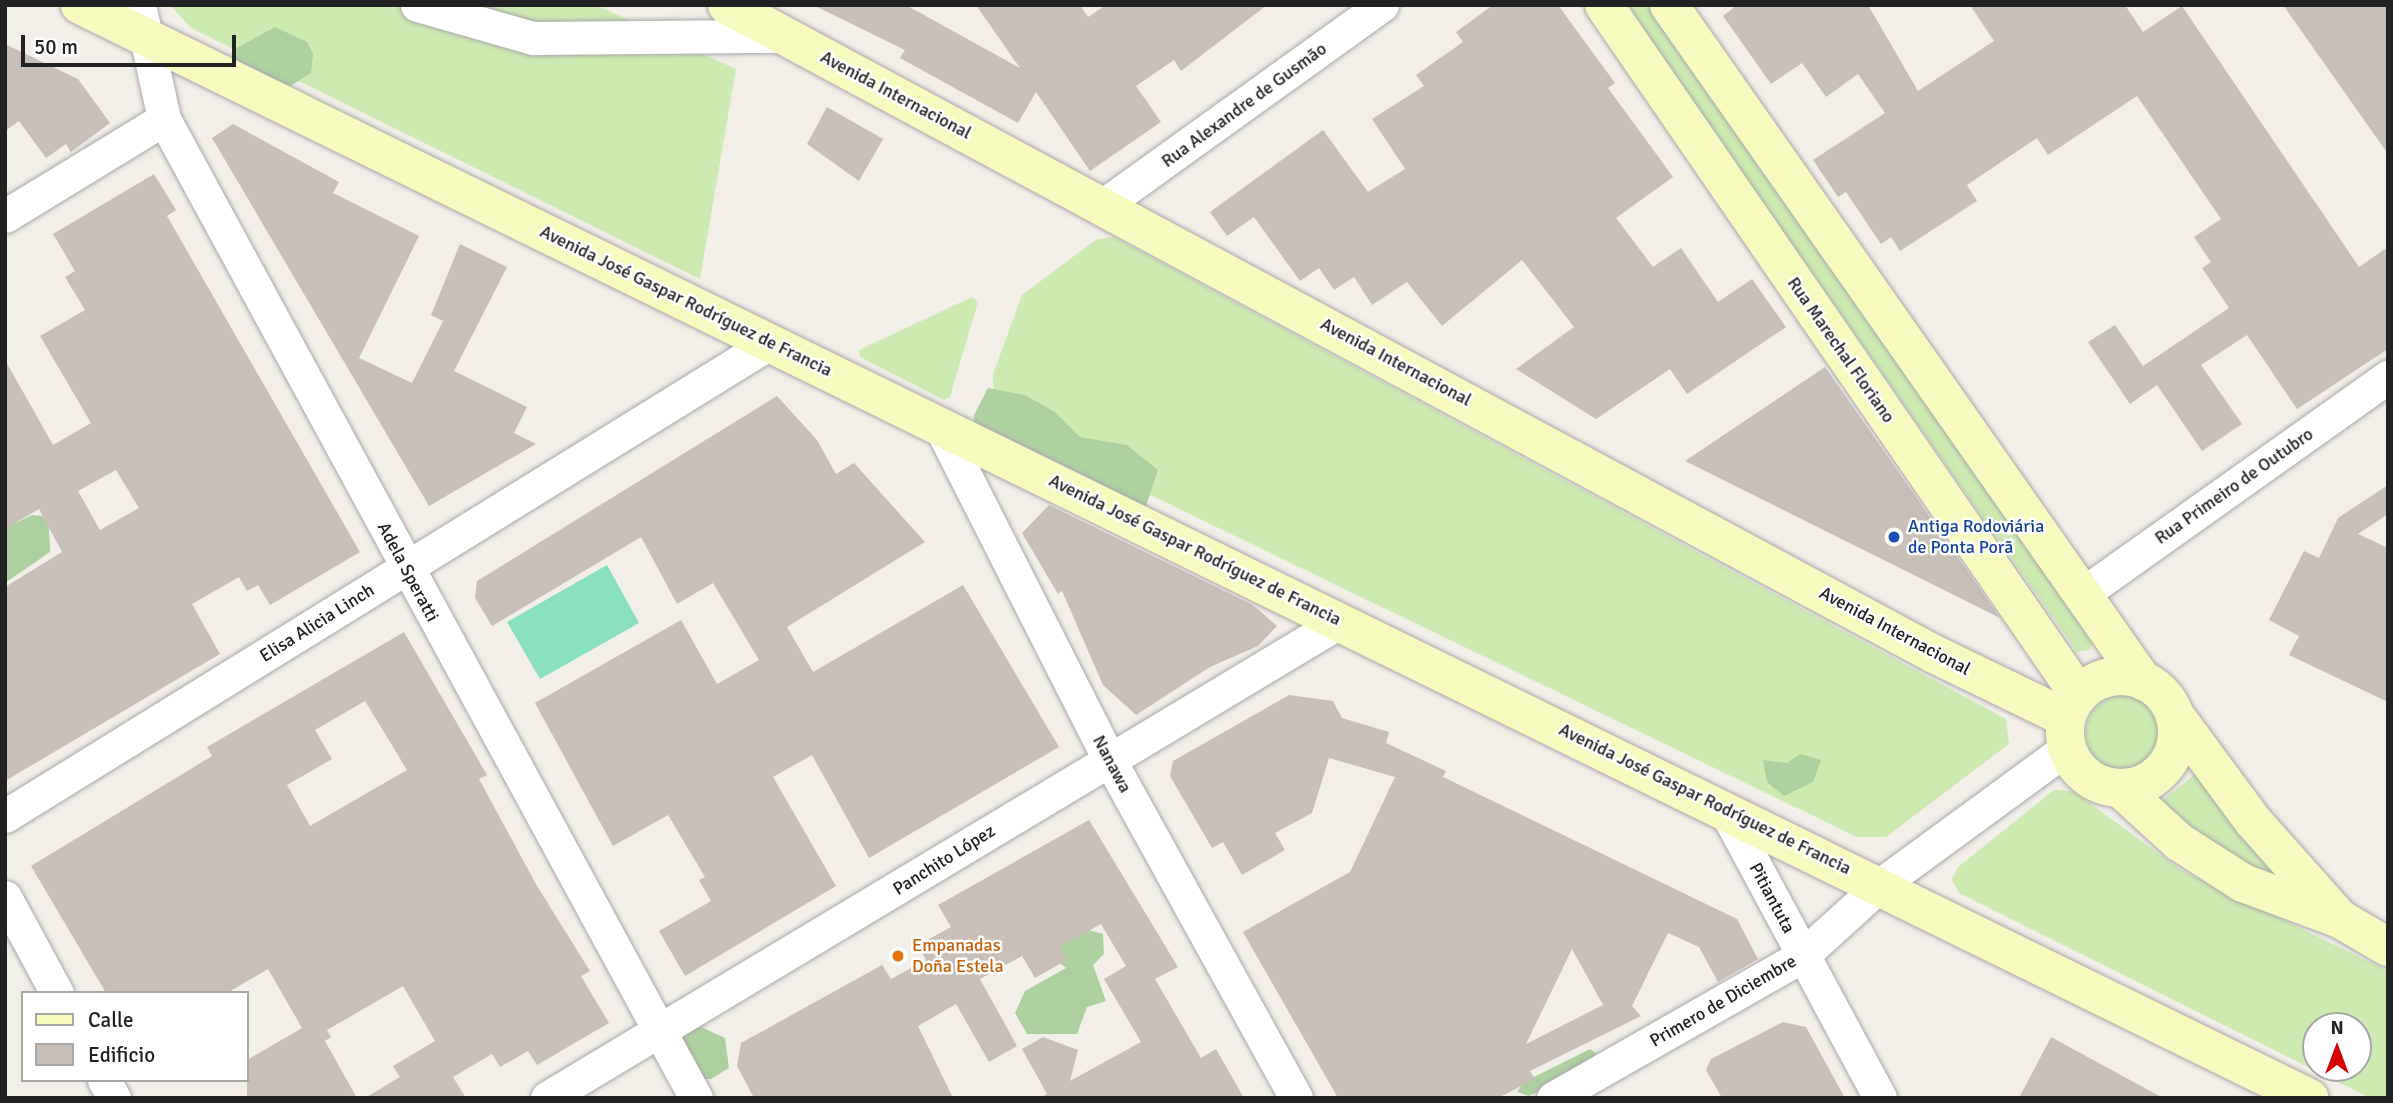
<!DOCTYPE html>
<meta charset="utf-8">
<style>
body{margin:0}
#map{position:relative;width:2393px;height:1103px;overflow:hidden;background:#f2efe9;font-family:Signika,sans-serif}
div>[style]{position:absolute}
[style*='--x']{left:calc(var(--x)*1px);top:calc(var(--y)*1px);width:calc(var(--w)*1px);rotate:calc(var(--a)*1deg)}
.grass>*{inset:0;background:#cdebb0}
.round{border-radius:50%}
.forest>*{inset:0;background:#add19e}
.pitch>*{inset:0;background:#88e0be}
.building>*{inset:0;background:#c7bfb8}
.roads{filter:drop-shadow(0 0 2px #a9a9a9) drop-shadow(0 0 2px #a9a9a9)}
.minor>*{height:33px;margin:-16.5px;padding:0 16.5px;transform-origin:16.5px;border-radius:16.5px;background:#fff}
.secondary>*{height:38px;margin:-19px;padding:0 19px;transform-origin:19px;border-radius:19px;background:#f7fabf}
.secondary>.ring{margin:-19px;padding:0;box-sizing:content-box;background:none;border:38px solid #f7fabf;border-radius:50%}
.dots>*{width:19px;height:19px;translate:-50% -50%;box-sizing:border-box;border:4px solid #fff;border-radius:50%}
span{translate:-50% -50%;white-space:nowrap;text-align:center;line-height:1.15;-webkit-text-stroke:5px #fff;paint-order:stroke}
.street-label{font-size:18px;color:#222}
.transit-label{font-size:18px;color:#164399}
.left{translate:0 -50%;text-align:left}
.food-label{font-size:18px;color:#c56008}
.frame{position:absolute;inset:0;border:7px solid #222;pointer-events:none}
.legend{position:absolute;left:21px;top:991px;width:228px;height:91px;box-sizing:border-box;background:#fff;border:2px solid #a7a7a7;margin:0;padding:9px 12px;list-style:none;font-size:21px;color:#222}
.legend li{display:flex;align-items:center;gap:14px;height:35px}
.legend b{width:35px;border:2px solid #a7a7a7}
.north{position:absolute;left:2302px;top:1012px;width:70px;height:70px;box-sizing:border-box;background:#fff;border:2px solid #a7a7a7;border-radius:50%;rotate:0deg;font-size:19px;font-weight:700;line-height:28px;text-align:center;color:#222}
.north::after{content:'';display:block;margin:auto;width:24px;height:32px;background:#d40000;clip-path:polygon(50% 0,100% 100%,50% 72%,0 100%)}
.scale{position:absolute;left:21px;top:35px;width:215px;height:32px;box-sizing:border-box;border:4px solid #222;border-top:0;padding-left:9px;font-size:21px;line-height:24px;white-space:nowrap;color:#222;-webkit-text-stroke:5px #fff;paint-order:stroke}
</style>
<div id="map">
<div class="grass">
<div style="clip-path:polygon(170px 5px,596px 5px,736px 69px,700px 279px,191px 28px)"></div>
<div style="clip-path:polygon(1625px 5px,1647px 5px,2093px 641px,2090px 650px,2077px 652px)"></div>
<div style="clip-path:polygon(1114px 237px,2006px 719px,2009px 744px,1886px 837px,1857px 837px,1012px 428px,994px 407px,993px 374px,1022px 295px,1097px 239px)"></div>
<div style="clip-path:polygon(972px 297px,978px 302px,950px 397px,944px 400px,860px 357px,859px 350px)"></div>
<div class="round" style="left:2086px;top:695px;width:76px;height:76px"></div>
<div style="clip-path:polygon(2194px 775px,2200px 776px,2295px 886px,2229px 856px,2159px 803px)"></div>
<div style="clip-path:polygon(evenodd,2054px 790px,2073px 791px,2181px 870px,2388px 971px,2388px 1098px,2370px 1098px,1959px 893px,1952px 880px,1958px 867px,2054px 790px,2316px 1026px,2358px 1026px,2358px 1068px,2316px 1068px,2316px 1026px)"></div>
</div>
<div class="forest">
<div style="clip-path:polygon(275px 27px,307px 42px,313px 54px,311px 73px,281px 92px,238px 75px,235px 49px)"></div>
<div style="clip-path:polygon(988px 388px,1025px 395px,1055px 412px,1080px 437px,1127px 445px,1158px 470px,1145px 509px,974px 442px,974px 415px)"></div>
<div style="clip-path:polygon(32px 515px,43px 516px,49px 528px,50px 552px,5px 583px,5px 528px)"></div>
<div style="clip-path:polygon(1800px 754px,1821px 760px,1813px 782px,1784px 796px,1767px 782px,1763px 760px,1787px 763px)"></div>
<div style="clip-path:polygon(1078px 927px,1103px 934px,1104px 954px,1093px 965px,1106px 1001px,1087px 1007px,1077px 1034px,1027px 1034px,1015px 1013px,1025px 991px,1066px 968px,1047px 952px)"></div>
<div style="clip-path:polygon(701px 1027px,725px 1038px,729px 1068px,711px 1079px,692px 1079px,674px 1036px)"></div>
<div style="clip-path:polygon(1590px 1049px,1596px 1053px,1593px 1058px,1554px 1084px,1529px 1096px,1517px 1092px,1524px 1082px)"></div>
</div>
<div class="pitch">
<div style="clip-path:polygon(607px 565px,639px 623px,540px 679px,507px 622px)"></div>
</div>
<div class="building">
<div style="clip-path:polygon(813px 5px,906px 5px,1020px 68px,976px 5px,1080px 5px,1088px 17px,1106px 5px,1267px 5px,1181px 71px,1174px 60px,1136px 86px,1161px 122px,1090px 171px,1036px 92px,1018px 123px,900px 58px,905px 50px)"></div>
<div style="clip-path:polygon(1493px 5px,1558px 5px,1615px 83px,1608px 88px,1673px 177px,1616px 218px,1653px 267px,1681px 248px,1718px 302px,1752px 279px,1786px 327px,1687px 394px,1670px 369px,1596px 419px,1516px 369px,1574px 327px,1522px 260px,1442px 326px,1407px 282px,1372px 305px,1354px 277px,1334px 290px,1319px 268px,1300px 281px,1254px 217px,1227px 236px,1210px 212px,1323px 130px,1368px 192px,1405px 169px,1372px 119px,1424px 86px,1416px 75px,1463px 42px,1456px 32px)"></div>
<div style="clip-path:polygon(1737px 5px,1868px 5px,1918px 91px,1994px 41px,1970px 5px,2125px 5px,2143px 32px,2182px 6px,2359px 267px,2388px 247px,2388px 349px,2297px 409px,2247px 335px,2201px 365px,2242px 424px,2202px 451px,2157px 385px,2130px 404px,2088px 342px,2115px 325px,2143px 366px,2229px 308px,2202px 268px,2211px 262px,2194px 237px,2221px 219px,2137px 96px,2048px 155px,2037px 138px,1967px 185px,1977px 201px,1900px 251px,1891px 237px,1881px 244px,1846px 192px,1838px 197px,1813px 160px,1885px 113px,1858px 74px,1826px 97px,1802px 63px,1771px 84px,1723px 16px)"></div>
<div style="clip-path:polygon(2283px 5px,2388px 5px,2388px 154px)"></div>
<div style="clip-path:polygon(5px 44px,78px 79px,110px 123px,71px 152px,66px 144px,46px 158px,19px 121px,5px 131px)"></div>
<div style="clip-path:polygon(827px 107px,883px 139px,859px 181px,807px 144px)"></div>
<div style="clip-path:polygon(233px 124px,339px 182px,333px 193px,419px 236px,359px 358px,412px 383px,443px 321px,431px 315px,460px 244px,507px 267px,454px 371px,527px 407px,514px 433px,536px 444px,429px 506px,212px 138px)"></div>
<div style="clip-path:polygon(evenodd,154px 174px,176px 210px,167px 216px,360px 552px,270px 605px,258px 585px,247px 591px,239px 577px,192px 604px,220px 654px,5px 781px,5px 587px,62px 552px,39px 509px,5px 529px,5px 360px,53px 445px,91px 423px,40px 336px,85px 310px,65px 277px,75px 271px,53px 234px,154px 174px,116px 470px,139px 508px,100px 530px,78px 491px,116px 470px)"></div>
<div style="clip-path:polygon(1825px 367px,1886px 454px,2000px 618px,1685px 461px)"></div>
<div style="clip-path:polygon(777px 396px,817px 440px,836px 474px,854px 463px,925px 542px,787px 627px,813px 672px,963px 585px,1059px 747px,869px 858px,812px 755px,773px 777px,836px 886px,685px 976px,659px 931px,711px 901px,699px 880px,705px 877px,668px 815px,613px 846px,535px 703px,681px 620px,717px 684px,759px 660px,713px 583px,677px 604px,641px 537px,492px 626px,475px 598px,477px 581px)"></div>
<div style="clip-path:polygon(2388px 485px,2388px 514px,2358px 534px,2388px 548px,2388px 702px,2289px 655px,2299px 636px,2269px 620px,2304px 551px,2319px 558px,2338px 518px)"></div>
<div style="clip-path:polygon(1049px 505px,1253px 605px,1277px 626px,1258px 646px,1210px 667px,1136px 715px,1103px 685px,1062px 591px,1058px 594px,1022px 533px)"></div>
<div style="clip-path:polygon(evenodd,404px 632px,487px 775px,479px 779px,537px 886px,590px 971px,581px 976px,609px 1023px,537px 1065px,528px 1051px,500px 1067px,492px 1054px,453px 1077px,466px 1098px,365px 1098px,400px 1077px,393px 1066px,435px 1041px,403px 986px,327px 1030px,331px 1037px,325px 1041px,357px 1098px,247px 1098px,247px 1060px,302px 1028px,268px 969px,227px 993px,106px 993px,31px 866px,212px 756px,207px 747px,404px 632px,365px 701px,407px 770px,310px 826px,287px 785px,332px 759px,315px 730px,365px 701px)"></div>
<div style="clip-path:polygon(evenodd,1289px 695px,1333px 701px,1342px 718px,1389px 732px,1386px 743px,1446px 771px,1443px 777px,1737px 919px,1758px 959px,1718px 982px,1699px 947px,1668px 933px,1632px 1006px,1641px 1016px,1530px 1071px,1535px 1079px,1498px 1098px,1338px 1098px,1243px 932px,1350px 872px,1395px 777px,1329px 758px,1312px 813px,1275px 833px,1285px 850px,1242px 875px,1223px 842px,1212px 848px,1170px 776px,1173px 761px,1289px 695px,1572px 949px,1603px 1005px,1526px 1044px,1572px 949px)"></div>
<div style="clip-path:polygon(1089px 820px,1178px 967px,1155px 979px,1201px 1058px,1216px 1049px,1244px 1098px,1040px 1098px,1047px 1094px,1022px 1049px,1043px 1037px,1078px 1050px,1070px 1081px,1141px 1042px,1104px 979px,1126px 966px,1101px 924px,1060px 947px,1067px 960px,1035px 978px,1022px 956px,980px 979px,1017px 1046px,989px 1062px,956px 1004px,918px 1026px,953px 1098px,754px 1098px,737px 1066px,741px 1043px,882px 965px,891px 979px,926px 960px,918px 945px,951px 927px,938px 905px)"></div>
<div style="clip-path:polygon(1783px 1022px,1806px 1027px,1845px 1098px,1722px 1098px,1706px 1070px,1711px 1059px)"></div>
<div style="clip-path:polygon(2051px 1037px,2163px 1098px,2019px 1098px)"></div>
</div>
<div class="roads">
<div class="minor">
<div style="--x:139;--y:5;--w:117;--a:77.6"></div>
<div style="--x:164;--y:119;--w:1114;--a:61.48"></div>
<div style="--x:417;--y:5;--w:121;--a:15.9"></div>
<div style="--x:533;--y:38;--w:250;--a:-0.5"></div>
<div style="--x:1105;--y:204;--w:341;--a:-35.7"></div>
<div style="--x:5;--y:216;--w:186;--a:-31.4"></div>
<div style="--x:939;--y:424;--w:376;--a:63.1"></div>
<div style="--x:1109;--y:759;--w:387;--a:61.1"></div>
<div style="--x:2081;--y:595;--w:377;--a:-35.4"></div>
<div style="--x:1724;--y:808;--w:329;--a:61.7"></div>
<div style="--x:5;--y:816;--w:901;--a:-31.75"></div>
<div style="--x:5;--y:897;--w:109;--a:61.6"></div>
<div style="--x:104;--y:1080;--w:21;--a:61"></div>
<div style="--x:547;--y:1098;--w:926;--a:-31"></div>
<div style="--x:1553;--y:1098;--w:287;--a:-29.7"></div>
<div style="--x:1802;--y:956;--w:105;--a:-42.3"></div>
<div style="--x:1880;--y:885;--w:232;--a:-36.2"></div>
</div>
<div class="secondary">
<div style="--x:80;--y:5;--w:2483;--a:26.12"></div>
<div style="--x:727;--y:5;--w:1370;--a:28.27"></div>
<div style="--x:1934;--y:654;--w:147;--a:25.9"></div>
<div style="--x:1604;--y:5;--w:838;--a:55.46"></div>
<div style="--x:1669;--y:5;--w:826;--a:54.96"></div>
<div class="ring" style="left:2065px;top:676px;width:74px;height:74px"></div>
<div style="--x:2174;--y:714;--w:133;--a:53.6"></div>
<div style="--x:2253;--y:821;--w:131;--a:48.4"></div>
<div style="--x:2120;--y:788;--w:80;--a:42.5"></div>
<div style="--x:2179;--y:842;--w:76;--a:32.6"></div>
<div style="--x:2243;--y:883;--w:103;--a:20.4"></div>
<div style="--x:2340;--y:919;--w:56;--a:30.3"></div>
</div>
</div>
<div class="dots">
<div style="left:1894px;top:537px;background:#1a4fb4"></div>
<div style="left:898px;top:956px;background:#e8710a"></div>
</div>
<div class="street-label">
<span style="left:896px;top:95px;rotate:28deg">Avenida Internacional</span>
<span style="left:1244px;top:105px;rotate:-36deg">Rua Alexandre de Gusmão</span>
<span style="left:686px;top:301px;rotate:26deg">Avenida José Gaspar Rodríguez de Francia</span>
<span style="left:1841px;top:350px;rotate:55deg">Rua Marechal Floriano</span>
<span style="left:1396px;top:362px;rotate:28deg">Avenida Internacional</span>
<span style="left:2234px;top:486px;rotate:-35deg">Rua Primeiro de Outubro</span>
<span style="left:1195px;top:550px;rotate:26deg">Avenida José Gaspar Rodríguez de Francia</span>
<span style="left:408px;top:572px;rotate:62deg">Adela Speratti</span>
<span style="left:317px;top:623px;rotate:-32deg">Elisa Alicia Linch</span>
<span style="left:1895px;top:631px;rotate:28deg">Avenida Internacional</span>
<span style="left:1112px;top:764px;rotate:62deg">Nanawa</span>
<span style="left:1705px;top:799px;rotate:26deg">Avenida José Gaspar Rodríguez de Francia</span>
<span style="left:944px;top:860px;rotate:-32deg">Panchito López</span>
<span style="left:1772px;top:898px;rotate:62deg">Pitiantuta</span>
<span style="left:1723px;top:1001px;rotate:-30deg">Primero de Diciembre</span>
</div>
<div class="transit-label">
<span class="left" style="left:1908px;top:537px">Antiga Rodoviária<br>de Ponta Porã</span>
</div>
<div class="food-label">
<span class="left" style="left:912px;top:956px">Empanadas<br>Doña Estela</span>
</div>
<div class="frame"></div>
<ul class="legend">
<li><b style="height:9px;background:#f7fabf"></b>Calle</li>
<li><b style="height:19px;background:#c7bfb8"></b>Edificio</li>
</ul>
<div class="north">N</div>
<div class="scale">50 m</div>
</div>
